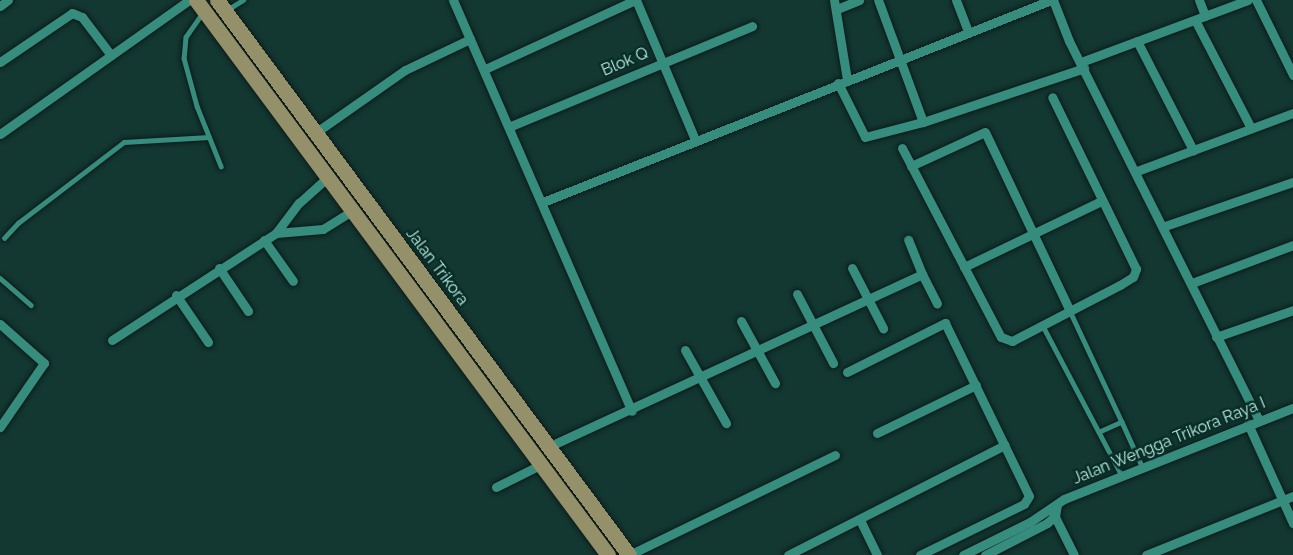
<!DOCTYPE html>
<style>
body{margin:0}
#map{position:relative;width:1293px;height:555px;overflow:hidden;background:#133731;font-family:Raleway,sans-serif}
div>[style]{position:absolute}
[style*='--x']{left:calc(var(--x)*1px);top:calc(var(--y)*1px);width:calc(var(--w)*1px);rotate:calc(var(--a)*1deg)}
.roads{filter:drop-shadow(0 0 2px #0d1b19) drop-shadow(0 0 2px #0d1b19)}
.lane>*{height:4.5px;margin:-2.25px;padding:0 2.25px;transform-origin:2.25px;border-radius:2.25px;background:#368d7e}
.street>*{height:9px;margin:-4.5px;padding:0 4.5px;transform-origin:4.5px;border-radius:4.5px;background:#368d7e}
.primary>*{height:15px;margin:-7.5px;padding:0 7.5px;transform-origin:7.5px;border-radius:7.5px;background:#93906a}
span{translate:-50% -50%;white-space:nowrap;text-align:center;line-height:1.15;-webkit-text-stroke:5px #082d27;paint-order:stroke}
.street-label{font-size:16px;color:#bceee3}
</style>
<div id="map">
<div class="roads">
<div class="lane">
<div style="--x:227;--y:10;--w:19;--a:-32"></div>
<div style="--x:203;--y:13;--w:29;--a:125"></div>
<div style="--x:186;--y:37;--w:21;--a:95"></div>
<div style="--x:184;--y:58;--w:50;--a:74.8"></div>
<div style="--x:197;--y:106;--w:65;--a:68.2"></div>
<div style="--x:4;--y:238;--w:21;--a:-47"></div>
<div style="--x:18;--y:223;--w:133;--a:-37.4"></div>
<div style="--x:124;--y:142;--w:85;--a:-3.4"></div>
<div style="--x:0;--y:278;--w:41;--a:41.1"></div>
<div style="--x:1070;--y:311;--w:123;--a:64.9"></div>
<div style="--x:1122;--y:422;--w:24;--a:156"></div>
<div style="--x:1043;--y:326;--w:170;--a:62.2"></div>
<div style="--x:1122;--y:422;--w:48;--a:65.6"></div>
</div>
<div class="street">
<div style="--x:453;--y:0;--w:448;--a:66.5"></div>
<div style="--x:636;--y:0;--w:152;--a:67.1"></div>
<div style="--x:834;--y:0;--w:80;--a:80.7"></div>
<div style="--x:956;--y:0;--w:33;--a:69"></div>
<div style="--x:1053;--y:0;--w:44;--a:68.7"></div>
<div style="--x:1069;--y:41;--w:425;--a:63.4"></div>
<div style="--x:1199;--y:0;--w:17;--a:69"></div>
<div style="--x:1256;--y:0;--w:84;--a:63.7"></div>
<div style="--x:0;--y:6;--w:10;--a:-37"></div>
<div style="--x:837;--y:9;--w:24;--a:-22"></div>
<div style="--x:1195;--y:20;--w:122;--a:62.6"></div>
<div style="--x:1137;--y:41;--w:123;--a:62.8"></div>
<div style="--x:0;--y:62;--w:87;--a:-34.2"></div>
<div style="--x:72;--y:13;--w:11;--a:22"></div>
<div style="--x:82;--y:17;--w:48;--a:52.7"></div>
<div style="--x:1081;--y:62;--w:178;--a:-20.4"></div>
<div style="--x:485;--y:69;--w:165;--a:-24.7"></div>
<div style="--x:838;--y:83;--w:60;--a:63.4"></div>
<div style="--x:865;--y:137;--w:60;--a:-14.5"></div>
<div style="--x:923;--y:122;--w:130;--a:-110.2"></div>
<div style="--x:923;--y:122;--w:170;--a:-18.5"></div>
<div style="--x:511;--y:126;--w:261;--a:-22.5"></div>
<div style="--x:315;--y:133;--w:110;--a:-35"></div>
<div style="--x:405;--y:70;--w:72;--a:-25.5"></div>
<div style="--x:0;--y:134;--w:232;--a:-35.3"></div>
<div style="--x:902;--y:148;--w:213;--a:62.4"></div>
<div style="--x:1001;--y:337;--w:12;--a:20"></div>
<div style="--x:1012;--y:341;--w:122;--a:-27.4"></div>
<div style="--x:1120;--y:285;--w:15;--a:-32"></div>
<div style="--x:1133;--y:277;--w:9;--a:-69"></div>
<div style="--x:1136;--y:269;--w:191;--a:-116"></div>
<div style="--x:911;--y:166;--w:81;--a:-24.7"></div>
<div style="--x:985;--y:132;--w:198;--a:64.6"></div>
<div style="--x:1137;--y:171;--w:166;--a:-20.4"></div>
<div style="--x:543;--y:202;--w:547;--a:-21.68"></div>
<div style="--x:1165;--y:226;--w:135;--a:-19"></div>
<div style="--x:276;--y:233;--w:47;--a:-4.9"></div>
<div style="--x:323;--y:229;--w:34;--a:-32"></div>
<div style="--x:264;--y:240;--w:50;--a:54.7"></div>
<div style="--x:964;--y:267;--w:152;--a:-25.7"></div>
<div style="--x:219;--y:268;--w:52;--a:56"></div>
<div style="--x:852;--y:268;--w:68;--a:62.7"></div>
<div style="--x:922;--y:274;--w:33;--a:63"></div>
<div style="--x:1192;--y:283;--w:108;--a:-20.6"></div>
<div style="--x:797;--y:294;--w:78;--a:62.4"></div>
<div style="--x:176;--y:295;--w:57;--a:55.8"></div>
<div style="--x:741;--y:321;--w:71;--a:61.3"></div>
<div style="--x:0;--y:324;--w:59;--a:41.6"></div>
<div style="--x:44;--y:363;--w:78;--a:124.5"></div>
<div style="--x:1216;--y:337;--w:82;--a:-19.3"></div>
<div style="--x:112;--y:340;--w:196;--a:-33.1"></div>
<div style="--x:276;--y:233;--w:38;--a:-53"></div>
<div style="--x:299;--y:203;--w:38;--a:-42"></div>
<div style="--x:685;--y:350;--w:84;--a:60.7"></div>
<div style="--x:847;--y:372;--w:110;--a:-26.6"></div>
<div style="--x:945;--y:323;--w:192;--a:64.1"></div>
<div style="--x:1029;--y:496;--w:9;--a:122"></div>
<div style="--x:1024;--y:504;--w:116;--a:153.9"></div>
<div style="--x:1248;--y:424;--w:109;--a:65.6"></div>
<div style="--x:877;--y:433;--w:110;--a:-25.9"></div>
<div style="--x:548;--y:447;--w:412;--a:-24.8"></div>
<div style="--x:922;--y:274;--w:37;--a:-112"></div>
<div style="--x:496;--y:487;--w:51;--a:-26.6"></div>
<div style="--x:1052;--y:511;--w:49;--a:63.4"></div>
<div style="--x:860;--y:520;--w:39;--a:64"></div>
<div style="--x:629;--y:555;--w:229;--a:-25.9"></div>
<div style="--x:788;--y:555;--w:243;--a:-26.9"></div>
<div style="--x:963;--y:555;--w:75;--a:-26.2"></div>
<div style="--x:1030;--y:522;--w:41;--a:-34.1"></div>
<div style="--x:1064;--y:499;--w:246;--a:-21.7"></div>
<div style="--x:985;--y:555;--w:70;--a:-27.3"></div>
<div style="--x:1047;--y:523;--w:11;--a:-41"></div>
<div style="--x:1055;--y:516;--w:11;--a:-80"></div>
<div style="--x:1146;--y:555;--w:158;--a:-21.9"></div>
</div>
<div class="primary">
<div style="--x:196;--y:0;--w:691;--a:53.41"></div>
<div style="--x:217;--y:0;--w:691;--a:53.41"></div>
</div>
</div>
<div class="street-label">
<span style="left:625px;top:62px;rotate:-23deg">Blok Q</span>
<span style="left:437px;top:267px;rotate:53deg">Jalan Trikora</span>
<span style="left:1169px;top:441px;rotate:-22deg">Jalan Wengga Trikora Raya I</span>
</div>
</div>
